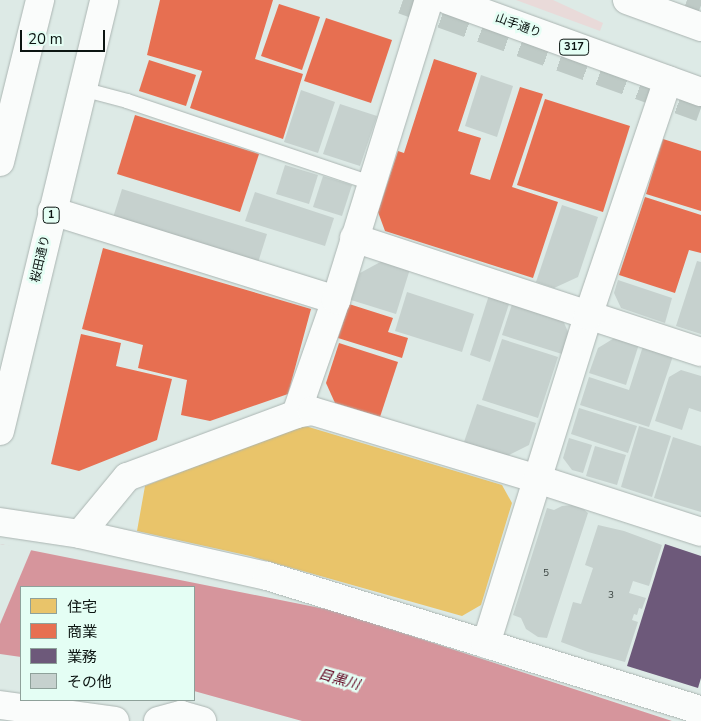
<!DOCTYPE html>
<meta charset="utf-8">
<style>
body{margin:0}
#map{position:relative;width:701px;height:721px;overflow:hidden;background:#ddeae6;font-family:"Nunito Sans","Noto Sans JP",sans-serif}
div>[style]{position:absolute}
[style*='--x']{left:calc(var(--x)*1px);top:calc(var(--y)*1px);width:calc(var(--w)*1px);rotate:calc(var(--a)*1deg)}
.green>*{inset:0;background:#e9dad9}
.water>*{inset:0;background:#d6959c}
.pier>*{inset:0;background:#ddeae6}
.homes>*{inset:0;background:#e9c46a}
.shops>*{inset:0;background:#e76f51}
.offices>*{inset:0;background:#6d597a}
.building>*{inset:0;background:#c6d1ce}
.motorway-tunnel>*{height:28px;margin-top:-14px;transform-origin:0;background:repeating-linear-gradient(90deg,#becac6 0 28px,transparent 0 42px)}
.roads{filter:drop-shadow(0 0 1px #abb5b2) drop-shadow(0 0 1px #abb5b2)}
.service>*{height:14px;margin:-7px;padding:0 7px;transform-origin:7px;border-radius:7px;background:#fafcfb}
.minor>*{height:28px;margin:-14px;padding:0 14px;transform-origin:14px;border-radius:14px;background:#fafcfb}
.tertiary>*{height:28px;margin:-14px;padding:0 14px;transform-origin:14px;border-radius:14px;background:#fafcfb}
.primary>*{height:28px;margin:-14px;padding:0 14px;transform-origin:14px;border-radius:14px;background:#fafcfb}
.trunk>*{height:28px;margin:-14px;padding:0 14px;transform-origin:14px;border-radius:14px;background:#fafcfb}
span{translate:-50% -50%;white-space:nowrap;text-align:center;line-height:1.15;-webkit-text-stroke:5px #e4fef4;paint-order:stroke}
.number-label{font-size:10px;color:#3c4542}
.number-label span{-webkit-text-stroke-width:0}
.shield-label span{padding:1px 4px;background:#e4fef4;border:1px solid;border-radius:4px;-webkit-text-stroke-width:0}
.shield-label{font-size:11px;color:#0c1512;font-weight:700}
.street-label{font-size:12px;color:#0c1512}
.water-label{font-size:14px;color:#60021e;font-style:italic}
.legend{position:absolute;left:20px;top:586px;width:175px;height:115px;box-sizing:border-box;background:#e4fef4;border:1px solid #8ea19a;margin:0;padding:6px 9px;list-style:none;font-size:15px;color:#0c1512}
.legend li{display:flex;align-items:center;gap:10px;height:25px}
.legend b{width:25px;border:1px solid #8ea19a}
.scale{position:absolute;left:20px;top:30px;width:85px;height:22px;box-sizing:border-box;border:2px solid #0c1512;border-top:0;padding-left:6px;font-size:15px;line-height:18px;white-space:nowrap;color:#0c1512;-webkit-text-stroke:4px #e4fef4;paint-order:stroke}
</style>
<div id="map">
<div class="green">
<div style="clip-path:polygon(516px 0,553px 0,603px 23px,600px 31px)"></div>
</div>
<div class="water">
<div style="clip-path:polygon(0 544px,335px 611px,672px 721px,302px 721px,194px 691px,194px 587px,21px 587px,21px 657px,0 654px)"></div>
</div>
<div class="pier">
<div style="clip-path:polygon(0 544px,32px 548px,0 624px)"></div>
</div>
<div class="homes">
<div style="clip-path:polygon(302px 425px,502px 485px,512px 503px,481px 605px,462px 616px,250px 556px,137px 531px,145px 486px)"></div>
</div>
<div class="shops">
<div style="clip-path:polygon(160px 0,273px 0,255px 59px,303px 74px,283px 139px,190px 108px,202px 71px,147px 55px)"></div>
<div style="clip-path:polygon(279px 4px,320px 17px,302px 70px,261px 56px)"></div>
<div style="clip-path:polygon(326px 18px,392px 40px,371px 103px,304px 81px)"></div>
<div style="clip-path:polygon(434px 59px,477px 73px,458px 131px,481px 138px,470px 174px,490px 180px,520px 87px,543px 94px,512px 187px,558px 202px,533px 278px,385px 231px,378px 212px,398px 151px,404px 153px)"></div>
<div style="clip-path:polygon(149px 60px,196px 75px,186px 106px,139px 91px)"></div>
<div style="clip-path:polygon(545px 99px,630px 126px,603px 212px,517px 185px)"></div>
<div style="clip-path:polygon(135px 115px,259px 154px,240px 212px,117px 174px)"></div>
<div style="clip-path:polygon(663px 139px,701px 151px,701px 211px,646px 194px)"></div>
<div style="clip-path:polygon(645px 197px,701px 215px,701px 253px,689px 250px,675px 293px,619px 275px)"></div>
<div style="clip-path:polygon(103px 248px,311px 309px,288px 394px,210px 421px,181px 415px,187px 380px,138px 368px,143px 345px,82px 329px)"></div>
<div style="clip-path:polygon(349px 304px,393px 318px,388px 332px,408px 338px,402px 358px,338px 338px)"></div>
<div style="clip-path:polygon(81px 334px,121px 343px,116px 366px,172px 379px,157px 440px,79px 471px,51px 464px)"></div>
<div style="clip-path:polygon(339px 343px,398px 362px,380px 417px,335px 403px,326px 383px)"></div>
</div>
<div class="offices">
<div style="clip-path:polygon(665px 544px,701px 556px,701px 678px,698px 688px,627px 666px)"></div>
</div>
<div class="building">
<div style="clip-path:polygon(481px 75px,513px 86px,497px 137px,465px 126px)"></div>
<div style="clip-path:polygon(301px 90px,335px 102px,318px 153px,284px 142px)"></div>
<div style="clip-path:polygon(340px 104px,377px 116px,360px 166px,323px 154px)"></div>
<div style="clip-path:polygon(285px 165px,318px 175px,309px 204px,276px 194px)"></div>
<div style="clip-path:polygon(323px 176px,352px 185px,342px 216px,313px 207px)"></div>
<div style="clip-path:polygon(122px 189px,267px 234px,256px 269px,111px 224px)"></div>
<div style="clip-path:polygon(255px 192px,334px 218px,325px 246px,245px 221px)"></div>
<div style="clip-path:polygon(562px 205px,598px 217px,578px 277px,554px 288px,536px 282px)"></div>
<div style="clip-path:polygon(384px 260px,410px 269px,396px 314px,351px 300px,360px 273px)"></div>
<div style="clip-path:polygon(697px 261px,701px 262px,701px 334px,676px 326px)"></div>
<div style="clip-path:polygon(618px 280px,672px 298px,665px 323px,621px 308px,614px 293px)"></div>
<div style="clip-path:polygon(407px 292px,474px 314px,462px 352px,395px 331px)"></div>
<div style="clip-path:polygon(489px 295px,510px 301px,490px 362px,470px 355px)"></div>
<div style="clip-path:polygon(513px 301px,561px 316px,569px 334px,562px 354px,502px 335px)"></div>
<div style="clip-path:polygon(616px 337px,639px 344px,626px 385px,589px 373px,598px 348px)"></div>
<div style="clip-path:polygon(502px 339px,558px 357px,538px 418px,482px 400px)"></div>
<div style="clip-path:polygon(643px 346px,673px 356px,649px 427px,580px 405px,589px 377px,629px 390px)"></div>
<div style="clip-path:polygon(681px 370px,701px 376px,701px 412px,689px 408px,682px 430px,655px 421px,669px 377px)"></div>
<div style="clip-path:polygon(477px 404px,536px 423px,529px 445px,507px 456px,464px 442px)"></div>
<div style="clip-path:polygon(579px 408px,637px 426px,628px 453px,571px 434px)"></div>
<div style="clip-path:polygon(639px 426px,671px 436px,652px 497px,621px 487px)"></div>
<div style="clip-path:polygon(673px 437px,701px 446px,701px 512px,654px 498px)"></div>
<div style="clip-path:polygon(569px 438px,592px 445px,583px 473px,572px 470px,563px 458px)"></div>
<div style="clip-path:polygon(595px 446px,626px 455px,617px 485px,586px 476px)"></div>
<div style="clip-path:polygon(572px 505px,582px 508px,588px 513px,547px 638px,538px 637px,526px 629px,521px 618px,513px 615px,547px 508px,554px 510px,562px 506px)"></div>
<div style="clip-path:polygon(598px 525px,624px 531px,662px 545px,649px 586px,633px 581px,629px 593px,646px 598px,642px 609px,639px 608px,637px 615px,634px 614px,632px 620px,638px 622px,625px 662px,588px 652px,561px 642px,573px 602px,581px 604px,593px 568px,585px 565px)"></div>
</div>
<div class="motorway-tunnel">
<div style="--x:403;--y:0;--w:317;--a:19.9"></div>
<div style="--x:687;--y:0;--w:15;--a:20"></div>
</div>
<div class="roads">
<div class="service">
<div style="--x:82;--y:89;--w:47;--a:14.9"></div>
<div style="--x:127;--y:101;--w:257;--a:18.6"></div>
</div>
<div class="minor">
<div style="--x:52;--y:211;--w:298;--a:17.4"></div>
<div style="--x:354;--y:238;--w:365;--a:18.2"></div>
<div style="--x:296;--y:414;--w:121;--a:-70.7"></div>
<div style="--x:336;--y:300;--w:314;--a:-72.8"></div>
<div style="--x:0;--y:522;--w:81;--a:8.5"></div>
<div style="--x:80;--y:534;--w:192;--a:12.7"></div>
<div style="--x:267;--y:576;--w:454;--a:17.2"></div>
<div style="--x:80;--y:534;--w:74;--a:-50.5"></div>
<div style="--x:127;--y:477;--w:180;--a:-20.4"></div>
<div style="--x:296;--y:414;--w:16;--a:-11"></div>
<div style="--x:312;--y:411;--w:235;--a:16.8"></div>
<div style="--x:537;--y:479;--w:172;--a:17.9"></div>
<div style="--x:486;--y:644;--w:343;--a:-72.7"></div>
<div style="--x:588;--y:316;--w:249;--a:-71.3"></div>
<div style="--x:158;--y:721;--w:24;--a:-15"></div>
<div style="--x:181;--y:715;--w:22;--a:16"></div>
</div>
<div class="tertiary">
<div style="--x:0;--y:705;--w:116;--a:7.9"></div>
</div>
<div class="primary">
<div style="--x:448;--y:0;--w:269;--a:20"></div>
<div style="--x:627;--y:0;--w:79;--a:20"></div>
</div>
<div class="trunk">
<div style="--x:0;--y:162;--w:167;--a:-76.1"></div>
<div style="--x:0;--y:431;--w:443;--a:-76.4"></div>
</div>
</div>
<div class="number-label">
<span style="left:546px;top:574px">5</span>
<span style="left:611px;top:596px">3</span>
</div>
<div class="shield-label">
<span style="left:574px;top:47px">317</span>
<span style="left:51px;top:215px">1</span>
</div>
<div class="street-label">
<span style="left:518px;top:26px;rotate:20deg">山手通り</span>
<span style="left:41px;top:259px;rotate:-77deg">桜田通り</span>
</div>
<div class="water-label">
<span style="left:339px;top:680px;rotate:16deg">目黒川</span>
</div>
<ul class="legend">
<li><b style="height:14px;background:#e9c46a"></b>住宅</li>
<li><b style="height:14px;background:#e76f51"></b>商業</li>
<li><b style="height:14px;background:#6d597a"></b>業務</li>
<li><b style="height:14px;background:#c6d1ce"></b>その他</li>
</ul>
<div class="scale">20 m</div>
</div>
